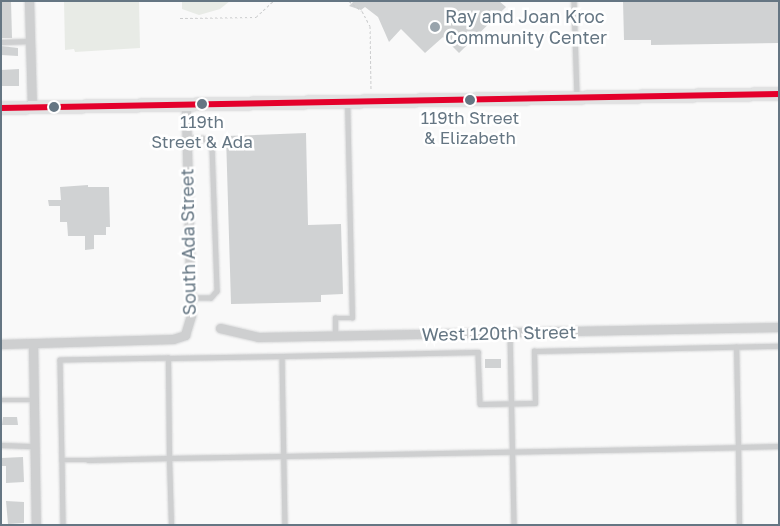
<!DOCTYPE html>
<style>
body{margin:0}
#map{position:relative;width:780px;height:526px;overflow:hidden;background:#f9f9f9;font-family:"Golos Text",sans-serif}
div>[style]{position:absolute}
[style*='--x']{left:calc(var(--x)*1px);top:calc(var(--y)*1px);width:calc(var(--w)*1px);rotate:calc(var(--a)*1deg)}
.green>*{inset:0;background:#e8ebe6}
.building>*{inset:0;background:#d0d2d3}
.path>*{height:1px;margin-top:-0.5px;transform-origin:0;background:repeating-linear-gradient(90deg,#cbcccd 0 2.5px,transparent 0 5px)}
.roads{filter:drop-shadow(0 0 1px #d5d6d7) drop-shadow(0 0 1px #d5d6d7)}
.lane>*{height:4.5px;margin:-2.25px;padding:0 2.25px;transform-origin:2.25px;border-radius:2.25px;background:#cecfd0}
.street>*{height:9px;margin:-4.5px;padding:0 4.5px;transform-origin:4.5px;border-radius:4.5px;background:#cecfd0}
.secondary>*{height:12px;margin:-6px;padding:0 6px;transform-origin:6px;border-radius:6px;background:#e1e2e2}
.bus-1>*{height:6px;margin:-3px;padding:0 3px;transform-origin:3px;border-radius:3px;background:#e4002b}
.dots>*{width:14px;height:14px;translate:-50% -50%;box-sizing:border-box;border:2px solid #fff;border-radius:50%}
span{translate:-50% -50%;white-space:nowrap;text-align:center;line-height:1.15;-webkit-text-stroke:5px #fff;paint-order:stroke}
.bus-label{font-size:17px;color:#657683}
.poi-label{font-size:18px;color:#657683}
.left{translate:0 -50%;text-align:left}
.street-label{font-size:18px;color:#657683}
.frame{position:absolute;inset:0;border:2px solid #657683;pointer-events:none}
</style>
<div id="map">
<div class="green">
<div style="clip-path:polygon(64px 1px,139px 1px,140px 48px,75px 52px,74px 49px,65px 50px)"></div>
<div style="clip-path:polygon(182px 1px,230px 1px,220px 9px,199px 15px,182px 9px)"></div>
</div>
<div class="building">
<div style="clip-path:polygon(1px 1px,11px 1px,12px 38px,1px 38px)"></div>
<div style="clip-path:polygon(354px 1px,499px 1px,506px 7px,459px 53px,443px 37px,425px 53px,401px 29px,389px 42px,378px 17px,365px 7px,361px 10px,349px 6px)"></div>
<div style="clip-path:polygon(623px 1px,779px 1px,779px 43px,651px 45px,651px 40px,624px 40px)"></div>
<div style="clip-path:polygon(1px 46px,18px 48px,18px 56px,1px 55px)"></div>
<div style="clip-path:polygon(19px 69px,19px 86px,1px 86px,1px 70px)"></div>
<div style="clip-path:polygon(306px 133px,308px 225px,341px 224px,343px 294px,321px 295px,321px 302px,231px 304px,226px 136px)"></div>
<div style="clip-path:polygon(88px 185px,88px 187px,109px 187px,110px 227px,106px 227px,106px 235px,94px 235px,94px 249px,85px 250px,85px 236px,68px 236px,67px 222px,60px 222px,60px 206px,49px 206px,48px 200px,61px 200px,60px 187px)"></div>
<div style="clip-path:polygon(485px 359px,501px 359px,501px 368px,485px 368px)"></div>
<div style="clip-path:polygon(3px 417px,17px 417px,18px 425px,2px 425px)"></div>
<div style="clip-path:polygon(23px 457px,24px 482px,6px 483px,6px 466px,2px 466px,1px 458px)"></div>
<div style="clip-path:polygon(6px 501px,24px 502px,24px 523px,8px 524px)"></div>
</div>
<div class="path">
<div style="--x:349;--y:1;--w:16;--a:38"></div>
<div style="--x:362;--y:11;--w:17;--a:62"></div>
<div style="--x:370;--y:26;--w:64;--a:89.1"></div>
<div style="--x:180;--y:18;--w:76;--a:-0.8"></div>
<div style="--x:256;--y:17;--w:23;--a:-43"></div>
</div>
<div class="roads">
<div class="lane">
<div style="--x:574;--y:1;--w:96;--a:88.2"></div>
<div style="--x:1;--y:42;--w:29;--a:-2"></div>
<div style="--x:187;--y:138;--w:16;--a:0"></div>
<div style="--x:203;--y:138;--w:12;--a:42"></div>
<div style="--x:212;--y:146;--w:145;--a:88"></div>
<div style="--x:217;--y:291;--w:9;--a:131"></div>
<div style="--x:211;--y:298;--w:20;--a:180"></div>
<div style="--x:510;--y:332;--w:193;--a:88.8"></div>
<div style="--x:335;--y:335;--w:17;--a:-90"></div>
<div style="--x:335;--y:318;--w:17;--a:0"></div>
<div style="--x:352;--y:318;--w:215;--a:-91.3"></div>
<div style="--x:282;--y:356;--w:196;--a:-1.2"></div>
<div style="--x:478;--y:352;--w:52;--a:87.8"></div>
<div style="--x:480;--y:404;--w:55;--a:-1"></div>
<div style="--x:535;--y:403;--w:52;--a:-91.1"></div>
<div style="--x:534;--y:351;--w:245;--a:-1.2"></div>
<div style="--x:168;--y:358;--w:114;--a:-1"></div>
<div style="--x:282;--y:356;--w:169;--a:89"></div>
<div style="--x:1;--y:400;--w:33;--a:0"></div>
<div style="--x:1;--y:445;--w:34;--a:2"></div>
<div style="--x:62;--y:460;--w:65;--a:89.1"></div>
<div style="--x:171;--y:525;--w:67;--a:-91.7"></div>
<div style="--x:169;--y:458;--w:100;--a:-90.6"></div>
<div style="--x:168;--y:358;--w:108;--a:178.9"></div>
<div style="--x:60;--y:360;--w:100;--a:88.9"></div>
<div style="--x:62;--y:460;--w:26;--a:0"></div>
<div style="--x:88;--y:460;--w:81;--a:-1.4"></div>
<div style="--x:169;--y:458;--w:115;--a:-1"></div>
<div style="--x:284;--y:456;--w:454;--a:-1.1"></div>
<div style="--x:738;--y:447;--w:100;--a:-91.1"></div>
<div style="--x:739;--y:525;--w:78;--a:-90.7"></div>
<div style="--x:738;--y:447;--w:41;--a:-1.4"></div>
</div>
<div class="street">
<div style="--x:29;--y:1;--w:107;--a:88.4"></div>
<div style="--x:220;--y:328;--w:39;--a:13"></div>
<div style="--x:258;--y:337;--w:521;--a:-1.1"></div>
<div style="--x:33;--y:343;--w:182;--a:89.1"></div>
<div style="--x:1;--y:344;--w:172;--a:-1.7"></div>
<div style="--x:173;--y:339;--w:13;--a:-18"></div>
<div style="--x:185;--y:335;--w:21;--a:-73"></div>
<div style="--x:191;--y:315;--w:210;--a:-91.4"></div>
</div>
<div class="secondary">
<div style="--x:1;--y:108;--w:778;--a:-1.03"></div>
</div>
</div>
<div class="bus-1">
<div style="--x:1;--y:108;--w:778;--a:-1.03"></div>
</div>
<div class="dots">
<div style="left:435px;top:27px;background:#99a4ac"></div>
<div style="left:470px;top:100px;background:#657683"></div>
<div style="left:202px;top:104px;background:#657683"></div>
<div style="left:54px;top:107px;background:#657683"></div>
</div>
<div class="bus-label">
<span style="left:470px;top:128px">119th Street<br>&amp; Elizabeth</span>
<span style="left:202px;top:132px">119th<br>Street &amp; Ada</span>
</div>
<div class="poi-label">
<span class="left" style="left:445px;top:27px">Ray and Joan Kroc<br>Community Center</span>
</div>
<div class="street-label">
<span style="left:188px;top:242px;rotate:-91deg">South Ada Street</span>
<span style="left:499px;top:333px;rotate:-1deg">West 120th Street</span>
</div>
<div class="frame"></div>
</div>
